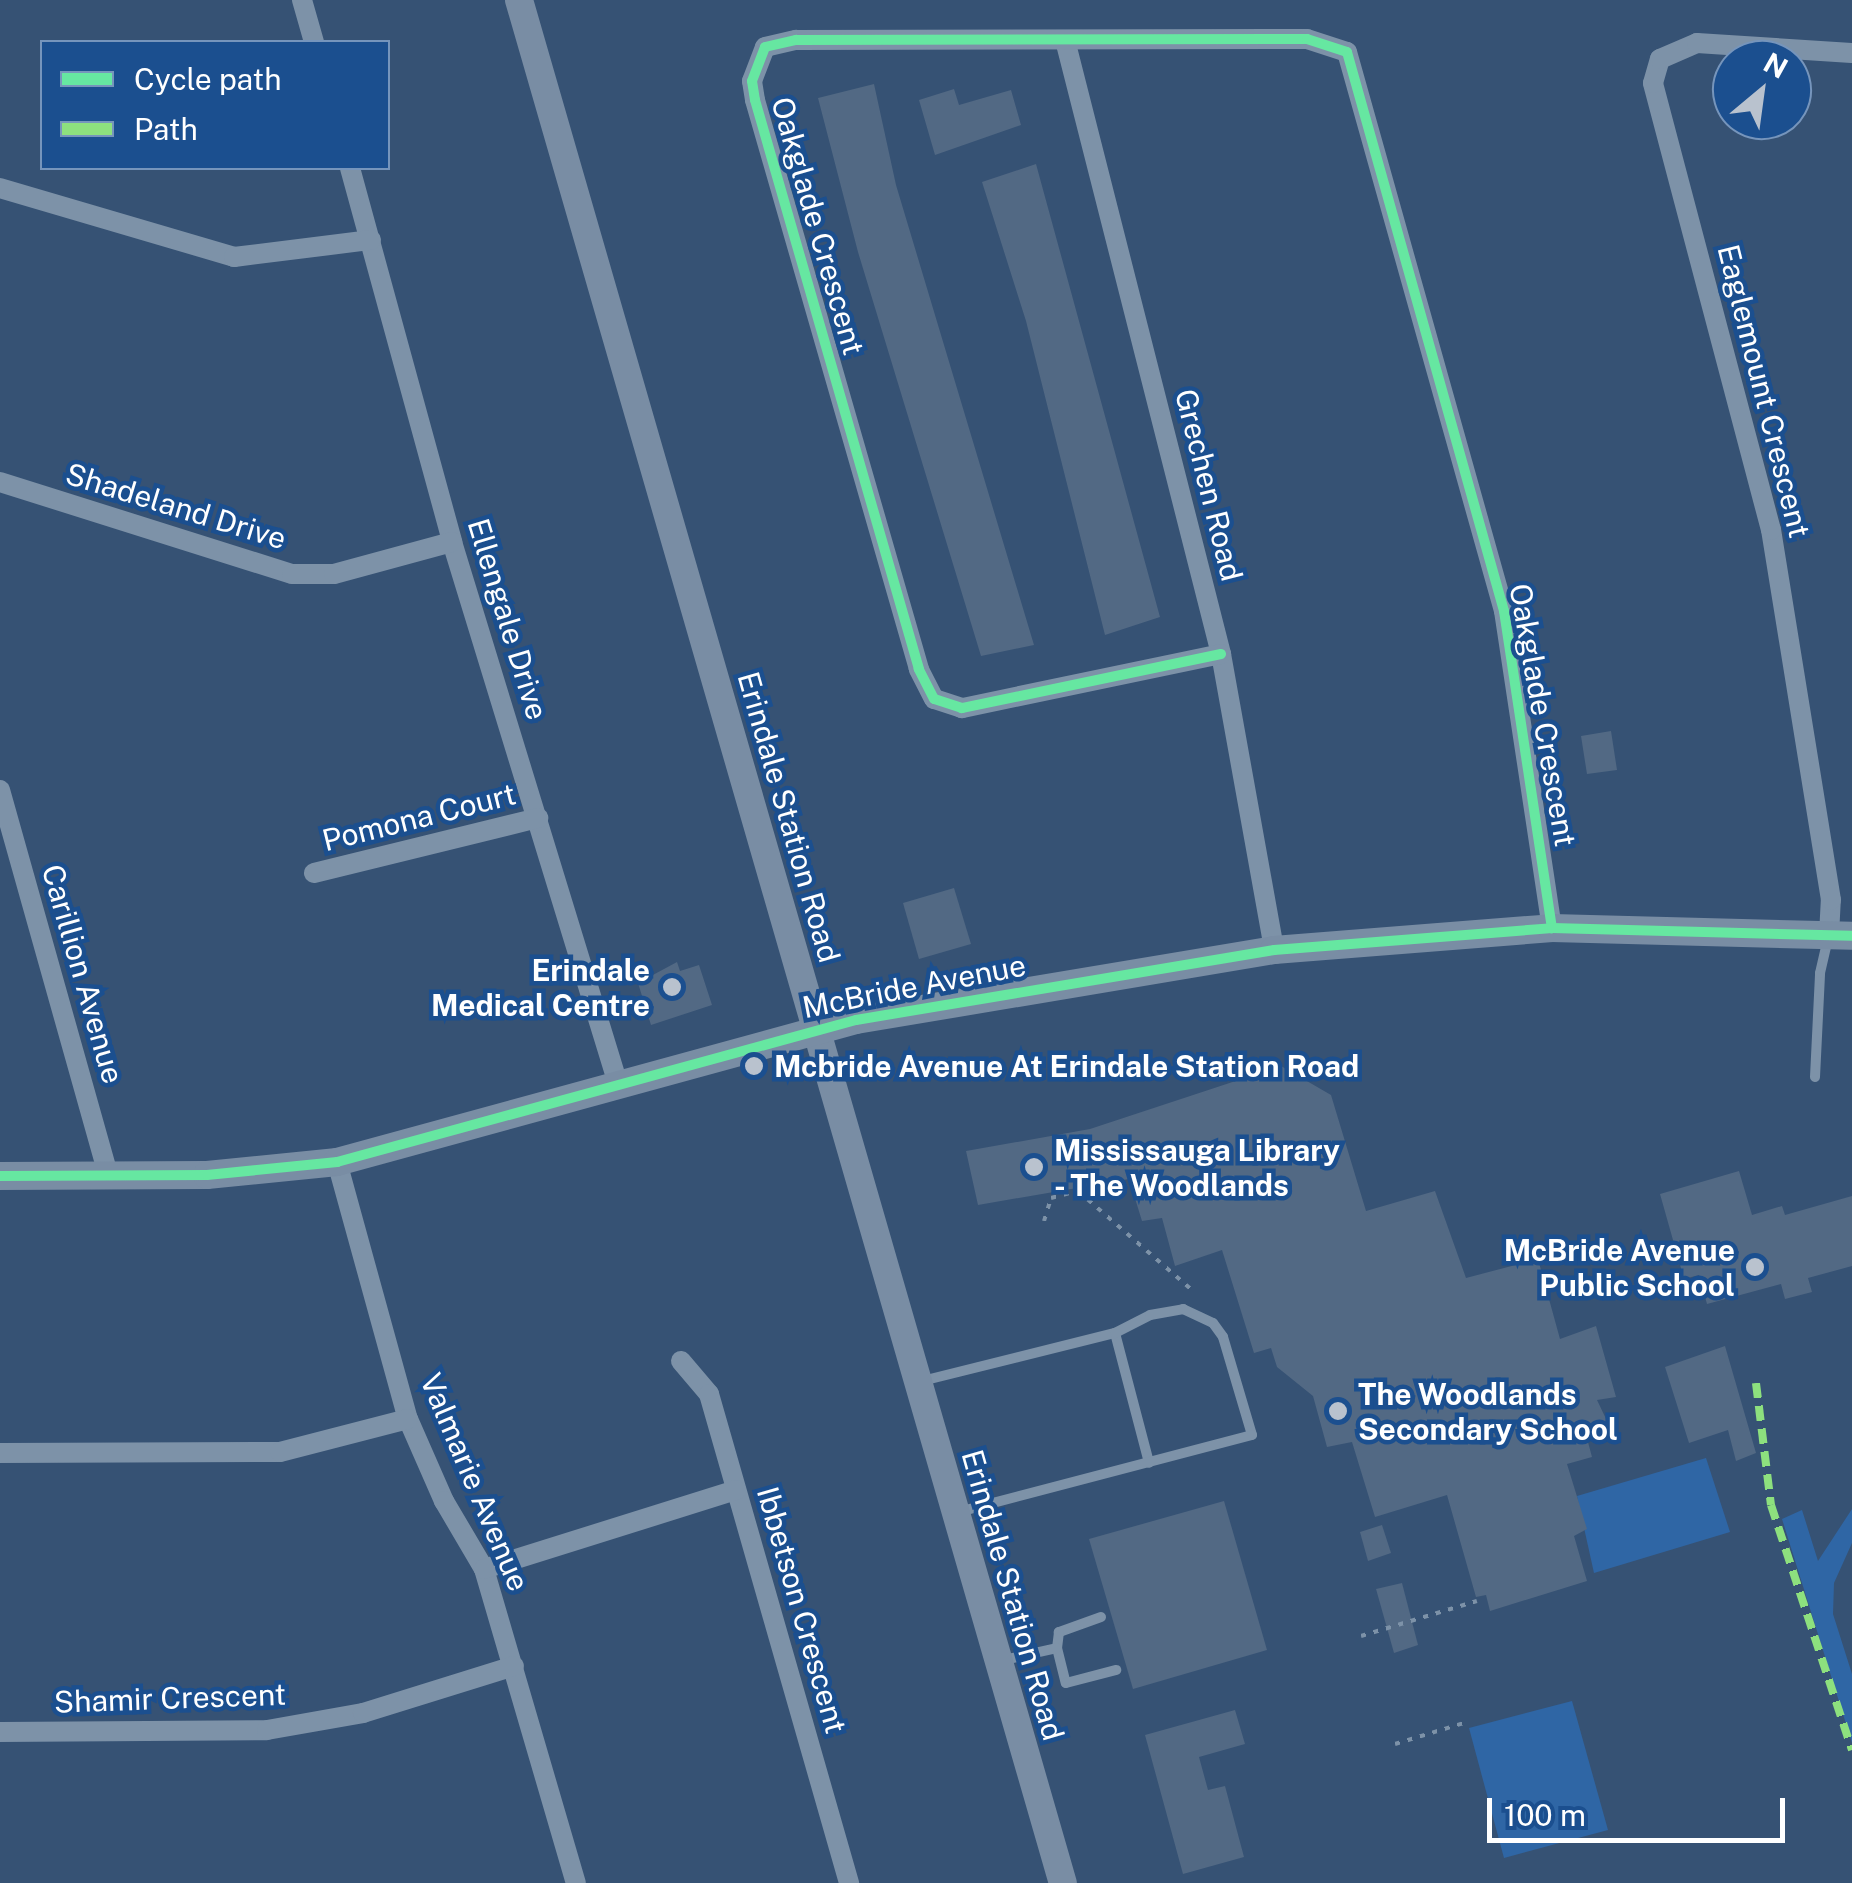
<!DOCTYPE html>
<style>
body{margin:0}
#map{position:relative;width:1852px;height:1883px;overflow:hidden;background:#365274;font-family:"Public Sans",sans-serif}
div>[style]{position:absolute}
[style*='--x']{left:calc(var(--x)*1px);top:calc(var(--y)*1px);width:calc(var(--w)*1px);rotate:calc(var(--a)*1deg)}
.green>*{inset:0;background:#2f66a5}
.building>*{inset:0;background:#526984}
.path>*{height:4px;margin-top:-2px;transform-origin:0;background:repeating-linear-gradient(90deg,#7d92a8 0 5px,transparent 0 13px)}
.lane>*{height:10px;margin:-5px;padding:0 5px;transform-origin:5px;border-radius:5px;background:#7d92a8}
.street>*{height:20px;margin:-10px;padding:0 10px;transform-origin:10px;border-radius:10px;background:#7d92a8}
.secondary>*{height:28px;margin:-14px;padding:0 14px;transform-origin:14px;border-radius:14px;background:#798da4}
.quiet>*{height:8px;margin-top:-4px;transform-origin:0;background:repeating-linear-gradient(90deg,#8de07e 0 15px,transparent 0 23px)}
.cycleway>*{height:10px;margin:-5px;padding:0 5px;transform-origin:5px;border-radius:5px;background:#66e7a1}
.dots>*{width:28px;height:28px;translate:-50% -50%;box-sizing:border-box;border:5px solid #1b4f8f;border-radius:50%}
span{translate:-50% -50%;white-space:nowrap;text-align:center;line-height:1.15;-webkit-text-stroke:9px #1b4f8f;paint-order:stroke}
.street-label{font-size:30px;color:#fff}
.poi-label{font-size:30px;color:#fff;font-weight:700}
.right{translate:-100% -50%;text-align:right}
.left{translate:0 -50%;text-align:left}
.legend{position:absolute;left:40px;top:40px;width:350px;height:130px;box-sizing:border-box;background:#1b4f8f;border:2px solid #7695bc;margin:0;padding:12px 18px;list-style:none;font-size:30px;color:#fff}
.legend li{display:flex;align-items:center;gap:20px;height:50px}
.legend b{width:50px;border:2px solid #7695bc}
.north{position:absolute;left:1712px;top:40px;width:100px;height:100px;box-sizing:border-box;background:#1b4f8f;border:2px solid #7695bc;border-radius:50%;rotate:29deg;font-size:28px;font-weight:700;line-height:40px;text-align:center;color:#fff}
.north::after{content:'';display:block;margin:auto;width:35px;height:45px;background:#b9c2ce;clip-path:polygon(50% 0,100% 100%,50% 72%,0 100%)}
.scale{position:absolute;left:1487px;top:1798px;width:298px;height:45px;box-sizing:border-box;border:5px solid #fff;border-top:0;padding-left:12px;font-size:30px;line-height:35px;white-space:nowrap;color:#fff;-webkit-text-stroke:8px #1b4f8f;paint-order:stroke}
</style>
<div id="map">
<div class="green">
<div style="clip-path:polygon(1706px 1458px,1730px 1532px,1594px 1573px,1577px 1496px)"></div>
<div style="clip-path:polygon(1852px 1509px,1852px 1543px,1834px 1583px,1833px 1614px,1852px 1674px,1852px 1743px,1782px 1519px,1802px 1510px,1818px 1561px)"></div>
<div style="clip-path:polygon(1572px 1701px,1608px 1830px,1504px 1858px,1469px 1728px)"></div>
</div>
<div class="building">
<div style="clip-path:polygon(874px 84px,896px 185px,1034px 645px,981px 656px,858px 252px,818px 98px)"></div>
<div style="clip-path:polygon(954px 89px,959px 105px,1011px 90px,1021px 125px,935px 155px,919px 100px)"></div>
<div style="clip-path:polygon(1036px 164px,1160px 617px,1105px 635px,1026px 321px,982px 182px)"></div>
<div style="clip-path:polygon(1611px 731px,1617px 770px,1587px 774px,1581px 736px)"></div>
<div style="clip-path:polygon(954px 888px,971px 944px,919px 959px,903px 903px)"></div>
<div style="clip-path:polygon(677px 962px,680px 971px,699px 965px,712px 1005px,651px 1025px,638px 983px)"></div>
<div style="clip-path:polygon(1281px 1066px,1331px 1095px,1366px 1211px,1435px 1191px,1466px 1278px,1538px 1259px,1560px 1339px,1596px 1326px,1616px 1397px,1597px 1400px,1608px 1423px,1585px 1431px,1592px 1457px,1567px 1464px,1587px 1529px,1574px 1536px,1587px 1581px,1490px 1611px,1486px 1595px,1476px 1597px,1447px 1495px,1375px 1517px,1352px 1442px,1327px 1447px,1313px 1396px,1277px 1367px,1271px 1348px,1254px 1353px,1222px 1250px,1175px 1266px,1162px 1218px,1142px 1221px,1129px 1179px,978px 1205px,966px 1151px,1090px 1129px)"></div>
<div style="clip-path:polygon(1739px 1171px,1752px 1215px,1782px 1206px,1785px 1215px,1852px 1196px,1852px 1266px,1808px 1278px,1812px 1292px,1785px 1299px,1781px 1284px,1707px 1304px,1699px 1275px,1684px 1279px,1660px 1194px)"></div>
<div style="clip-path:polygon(1725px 1346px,1756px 1453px,1736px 1461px,1728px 1430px,1689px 1443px,1665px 1367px)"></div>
<div style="clip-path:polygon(1224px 1501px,1267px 1650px,1133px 1689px,1089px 1539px)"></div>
<div style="clip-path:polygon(1382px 1525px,1391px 1553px,1368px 1561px,1360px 1532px)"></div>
<div style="clip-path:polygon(1402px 1583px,1418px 1645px,1394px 1653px,1376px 1589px)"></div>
<div style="clip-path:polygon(1235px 1710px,1245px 1744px,1199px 1757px,1208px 1790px,1225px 1786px,1244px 1857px,1183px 1874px,1145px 1735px)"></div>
</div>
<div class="path">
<div style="--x:1044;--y:1221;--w:24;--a:-73"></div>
<div style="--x:1051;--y:1198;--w:28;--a:-15"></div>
<div style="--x:1078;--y:1191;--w:154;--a:41"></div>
<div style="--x:1361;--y:1636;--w:121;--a:-16.8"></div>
<div style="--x:1395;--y:1744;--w:75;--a:-17"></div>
</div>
<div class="lane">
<div style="--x:1815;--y:1077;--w:104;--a:-87.2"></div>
<div style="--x:1820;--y:973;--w:35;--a:-77"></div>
<div style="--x:1115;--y:1333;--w:134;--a:75.3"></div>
<div style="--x:922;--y:1381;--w:199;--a:-14"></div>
<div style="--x:1115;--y:1333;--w:39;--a:-27"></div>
<div style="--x:1150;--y:1315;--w:34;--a:-10"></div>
<div style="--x:1183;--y:1309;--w:33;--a:25"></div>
<div style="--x:1213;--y:1323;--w:17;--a:54"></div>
<div style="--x:1223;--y:1337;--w:102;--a:73.5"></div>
<div style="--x:1252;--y:1435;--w:303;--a:165.3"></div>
<div style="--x:1101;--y:1617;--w:45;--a:160.3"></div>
<div style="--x:1059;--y:1632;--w:16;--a:97"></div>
<div style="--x:1057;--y:1648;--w:36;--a:76"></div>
<div style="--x:1066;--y:1683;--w:52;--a:-14.6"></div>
<div style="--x:999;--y:1661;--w:59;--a:-12.6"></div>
</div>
<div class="street">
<div style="--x:302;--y:0;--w:44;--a:74.1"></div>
<div style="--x:1065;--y:40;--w:634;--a:75.74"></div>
<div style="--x:1221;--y:654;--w:301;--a:79.8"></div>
<div style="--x:350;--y:168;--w:388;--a:74.7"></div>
<div style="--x:452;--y:542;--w:567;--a:72.97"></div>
<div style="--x:0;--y:188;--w:244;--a:16.4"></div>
<div style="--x:234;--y:257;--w:138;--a:-7.1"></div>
<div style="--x:0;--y:482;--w:306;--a:17.5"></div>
<div style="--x:292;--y:574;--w:42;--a:0"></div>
<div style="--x:334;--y:574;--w:122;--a:-15.2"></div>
<div style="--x:1221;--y:654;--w:265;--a:168.2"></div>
<div style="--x:962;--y:708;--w:29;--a:-162"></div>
<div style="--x:934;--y:699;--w:34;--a:-117"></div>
<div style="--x:919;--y:669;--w:592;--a:-106.08"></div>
<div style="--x:755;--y:100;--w:19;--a:-99"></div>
<div style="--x:752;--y:81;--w:36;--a:-69"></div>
<div style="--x:765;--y:47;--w:32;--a:-13"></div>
<div style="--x:796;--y:40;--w:511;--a:-0.11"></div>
<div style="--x:1307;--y:39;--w:42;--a:18"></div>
<div style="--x:1347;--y:52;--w:581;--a:74.31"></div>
<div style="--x:1504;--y:611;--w:321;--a:81.4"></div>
<div style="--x:0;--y:790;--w:400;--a:74.3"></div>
<div style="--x:314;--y:873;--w:231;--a:-13.8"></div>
<div style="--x:1829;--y:935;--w:35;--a:-87"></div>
<div style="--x:1831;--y:900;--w:375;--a:-99.2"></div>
<div style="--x:1771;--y:530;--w:462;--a:-104.8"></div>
<div style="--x:1653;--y:83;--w:25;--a:-74"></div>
<div style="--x:1660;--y:59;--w:40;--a:-23.4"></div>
<div style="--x:1697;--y:43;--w:155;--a:3.7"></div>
<div style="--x:337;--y:1162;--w:267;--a:74.6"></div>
<div style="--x:408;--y:1419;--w:90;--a:66.3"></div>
<div style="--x:444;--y:1501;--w:79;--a:59.5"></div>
<div style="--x:484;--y:1569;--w:327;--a:73.7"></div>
<div style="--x:681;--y:1361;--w:43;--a:49.7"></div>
<div style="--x:709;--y:1394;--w:509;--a:74.02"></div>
<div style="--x:0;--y:1453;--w:280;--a:-0.2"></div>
<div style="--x:280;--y:1452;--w:132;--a:-14.5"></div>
<div style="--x:484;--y:1569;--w:264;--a:-17.4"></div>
<div style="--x:0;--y:1732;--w:267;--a:-0.4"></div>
<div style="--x:267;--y:1730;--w:97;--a:-10"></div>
<div style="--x:363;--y:1713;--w:158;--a:-17.3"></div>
</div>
<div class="secondary">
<div style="--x:519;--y:0;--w:1960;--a:73.89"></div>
<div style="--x:0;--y:1176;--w:207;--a:-0.3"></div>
<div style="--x:207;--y:1175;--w:131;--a:-5.7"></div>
<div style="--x:337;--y:1162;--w:538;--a:-15.3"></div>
<div style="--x:856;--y:1020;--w:424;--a:-9.5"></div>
<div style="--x:1274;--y:950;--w:279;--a:-4.5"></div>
<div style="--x:1552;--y:928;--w:300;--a:1.5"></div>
</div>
<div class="quiet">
<div style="--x:1756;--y:1383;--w:123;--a:83"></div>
<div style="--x:1771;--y:1505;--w:258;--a:71.7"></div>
</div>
<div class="cycleway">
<div style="--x:1221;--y:654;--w:265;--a:168.2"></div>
<div style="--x:962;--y:708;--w:29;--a:-162"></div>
<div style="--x:934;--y:699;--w:34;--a:-117"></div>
<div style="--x:919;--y:669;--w:592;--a:-106.08"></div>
<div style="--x:755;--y:100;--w:19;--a:-99"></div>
<div style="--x:752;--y:81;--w:36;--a:-69"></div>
<div style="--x:765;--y:47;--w:32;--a:-13"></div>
<div style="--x:796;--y:40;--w:511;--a:-0.11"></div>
<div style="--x:1307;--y:39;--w:42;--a:18"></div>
<div style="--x:1347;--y:52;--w:581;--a:74.31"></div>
<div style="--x:1504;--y:611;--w:321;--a:81.4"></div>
<div style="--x:0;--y:1176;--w:207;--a:-0.3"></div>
<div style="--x:207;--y:1175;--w:131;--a:-5.7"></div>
<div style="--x:337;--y:1162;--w:538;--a:-15.3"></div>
<div style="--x:856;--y:1020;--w:424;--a:-9.5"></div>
<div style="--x:1274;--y:950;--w:279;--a:-4.5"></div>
<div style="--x:1552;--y:928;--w:300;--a:1.5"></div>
</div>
<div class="dots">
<div style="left:672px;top:987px;background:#b9c2ce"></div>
<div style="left:754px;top:1066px;background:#b9c2ce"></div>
<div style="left:1034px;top:1167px;background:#b9c2ce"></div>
<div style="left:1755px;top:1267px;background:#b9c2ce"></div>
<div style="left:1338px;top:1411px;background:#b9c2ce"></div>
</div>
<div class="street-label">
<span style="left:818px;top:226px;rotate:74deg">Oakglade Crescent</span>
<span style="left:1764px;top:391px;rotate:76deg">Eaglemount Crescent</span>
<span style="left:1209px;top:485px;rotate:76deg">Grechen Road</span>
<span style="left:176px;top:506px;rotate:17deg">Shadeland Drive</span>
<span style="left:508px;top:619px;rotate:73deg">Ellengale Drive</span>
<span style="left:1543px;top:715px;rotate:80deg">Oakglade Crescent</span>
<span style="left:419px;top:817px;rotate:-14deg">Pomona Court</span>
<span style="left:789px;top:817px;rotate:74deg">Erindale Station Road</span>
<span style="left:83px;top:974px;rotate:74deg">Carillion Avenue</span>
<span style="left:914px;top:986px;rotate:-11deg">McBride Avenue</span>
<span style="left:475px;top:1482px;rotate:67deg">Valmarie Avenue</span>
<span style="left:1013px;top:1595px;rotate:74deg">Erindale Station Road</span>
<span style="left:802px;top:1610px;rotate:74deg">Ibbetson Crescent</span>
<span style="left:170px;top:1698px;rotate:-2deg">Shamir Crescent</span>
</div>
<div class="poi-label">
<span class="right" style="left:650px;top:987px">Erindale<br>Medical Centre</span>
<span class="left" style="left:774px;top:1066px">Mcbride Avenue At Erindale Station Road</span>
<span class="left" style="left:1054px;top:1167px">Mississauga Library<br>- The Woodlands</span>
<span class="right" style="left:1735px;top:1267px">McBride Avenue<br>Public School</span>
<span class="left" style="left:1358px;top:1411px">The Woodlands<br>Secondary School</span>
</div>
<ul class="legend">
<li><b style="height:12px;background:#66e7a1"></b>Cycle path</li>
<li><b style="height:12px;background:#8de07e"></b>Path</li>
</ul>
<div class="north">N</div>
<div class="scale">100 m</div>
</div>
